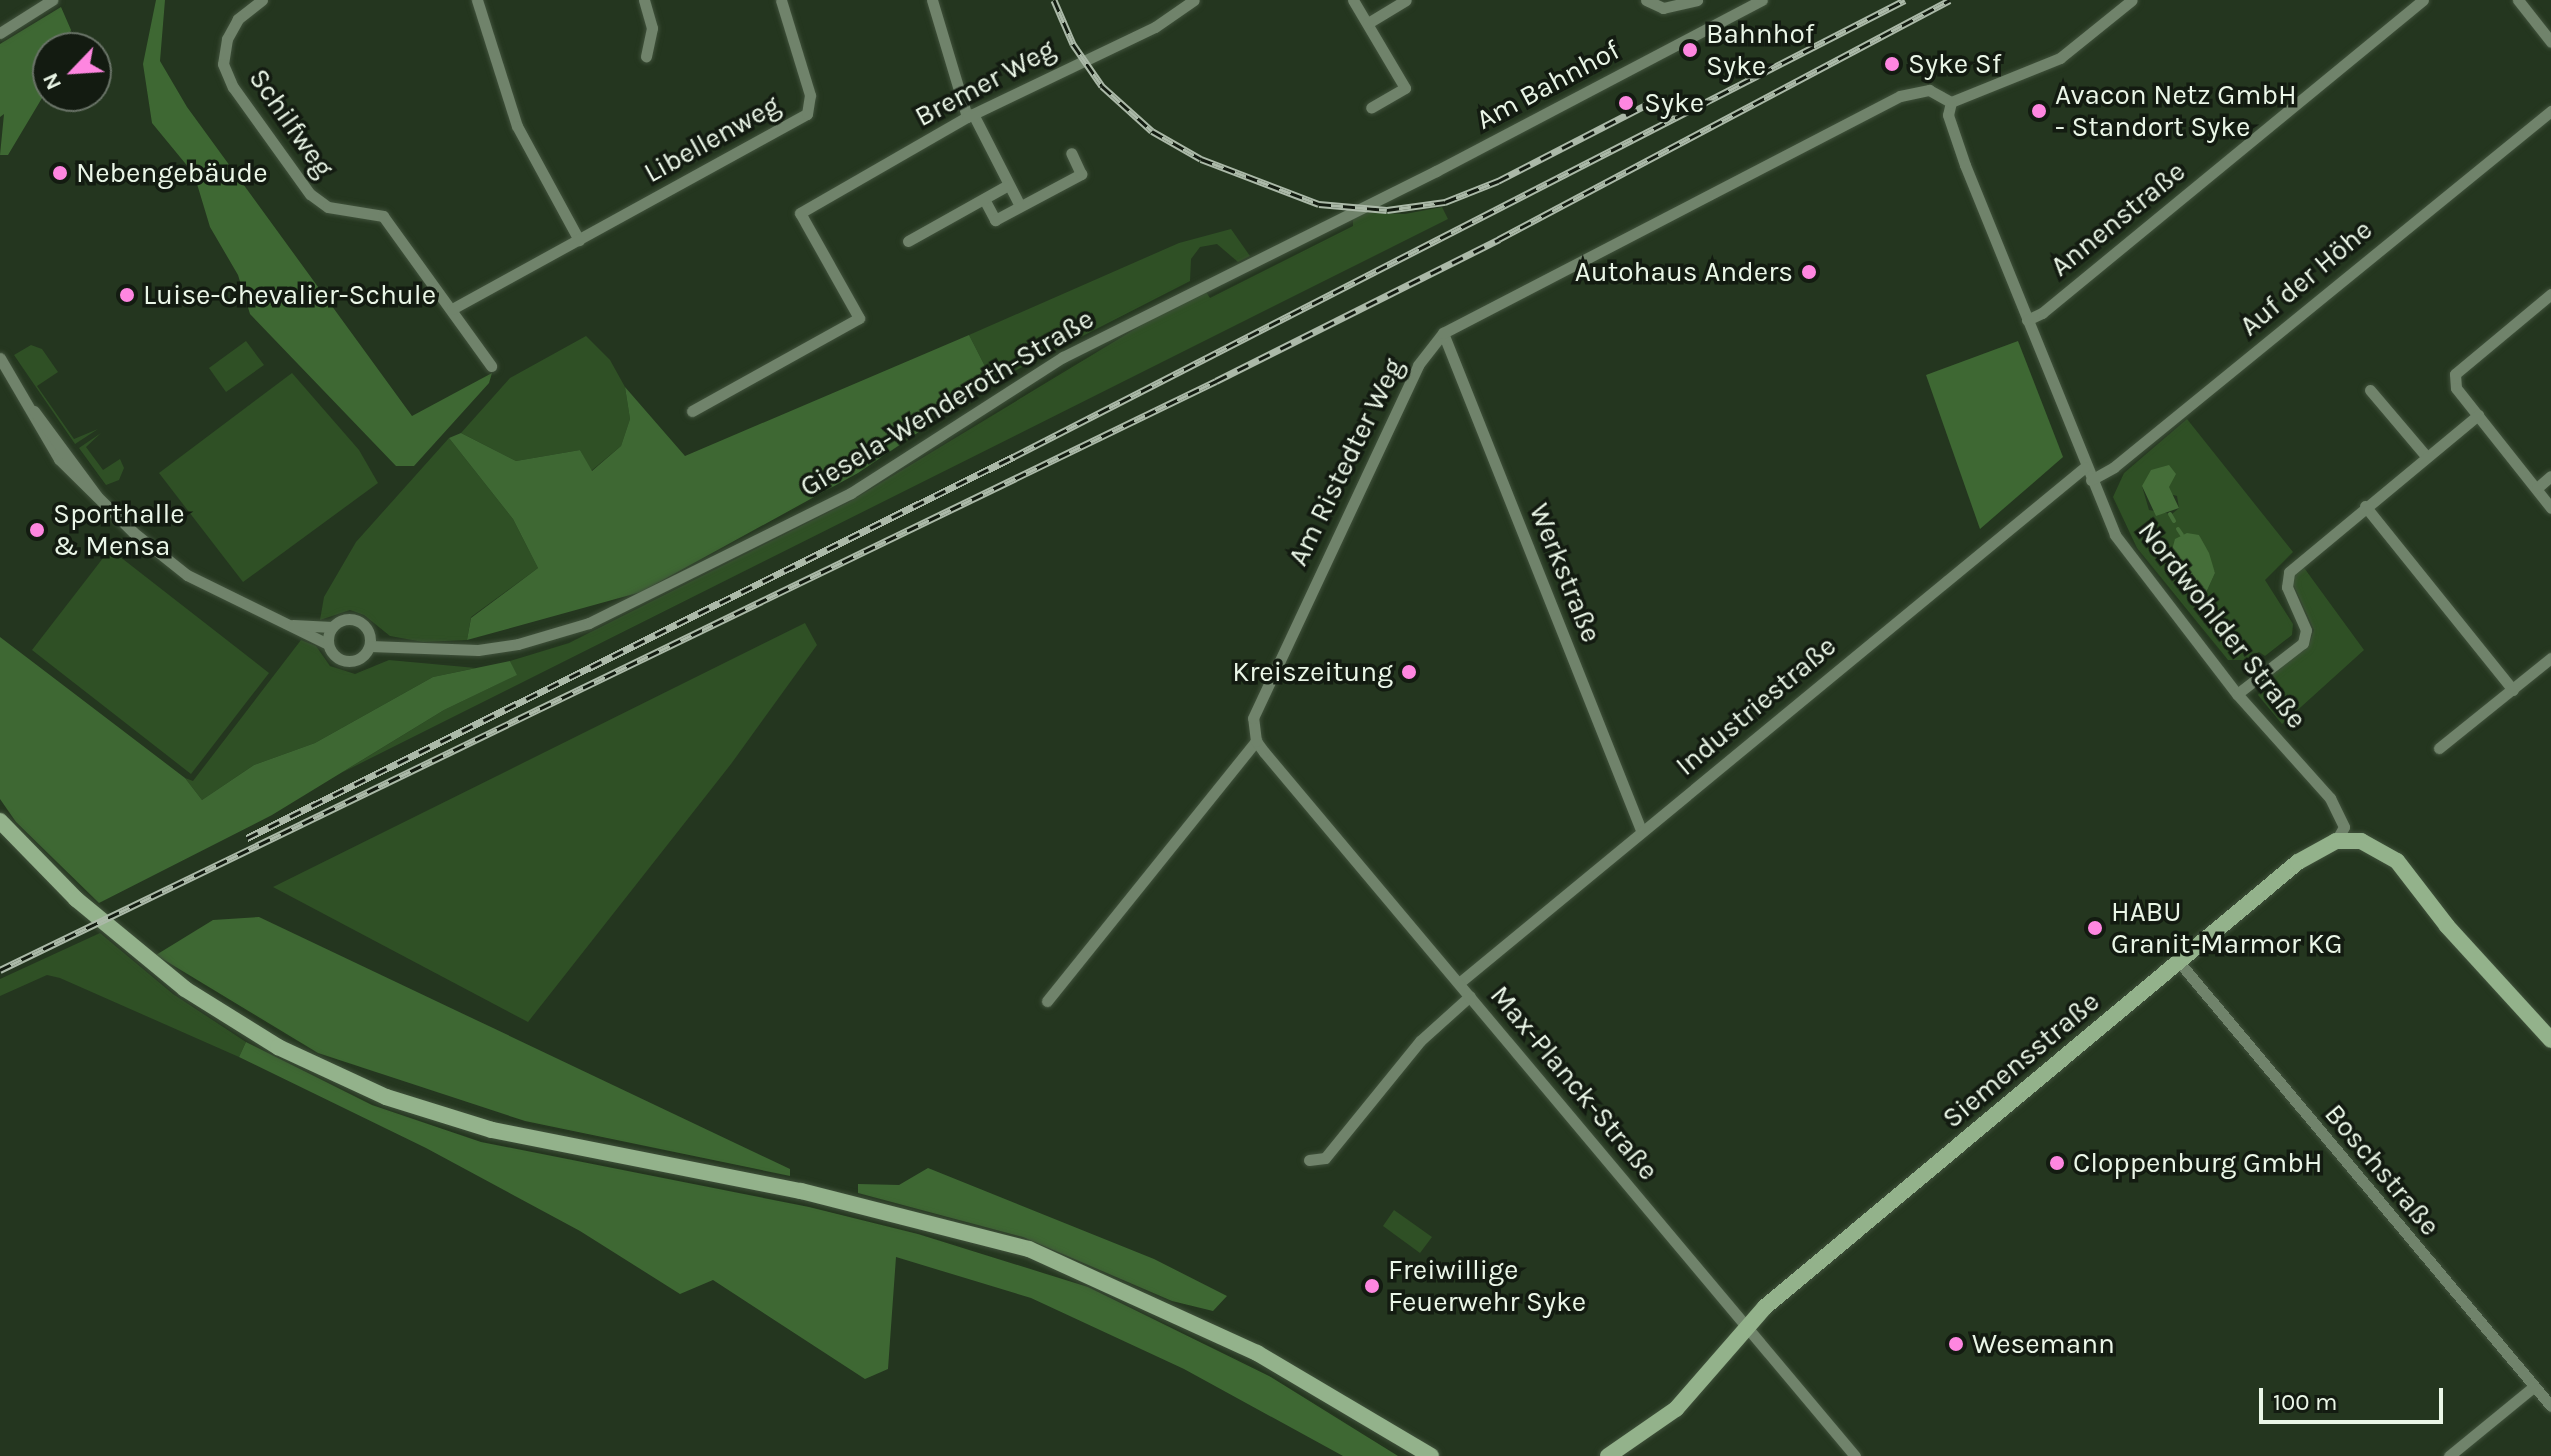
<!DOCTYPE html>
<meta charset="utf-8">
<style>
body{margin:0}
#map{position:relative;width:2551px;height:1456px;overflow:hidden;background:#24361f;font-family:Karla,sans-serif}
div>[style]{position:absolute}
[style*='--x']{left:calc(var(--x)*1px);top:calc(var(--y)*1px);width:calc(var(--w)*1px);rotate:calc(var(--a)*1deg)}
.green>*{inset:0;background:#2f5025}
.forest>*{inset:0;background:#3e6833}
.water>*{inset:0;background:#456e39}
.stream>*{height:4px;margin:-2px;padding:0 2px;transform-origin:2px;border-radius:2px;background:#456e39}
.roads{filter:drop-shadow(0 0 2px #40513b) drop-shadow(0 0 2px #40513b)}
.street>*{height:11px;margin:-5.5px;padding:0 5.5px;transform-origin:5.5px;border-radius:5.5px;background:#70836b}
.street>.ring{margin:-5.5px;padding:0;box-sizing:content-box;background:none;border:11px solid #70836b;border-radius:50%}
.secondary>*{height:16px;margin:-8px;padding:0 8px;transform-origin:8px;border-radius:8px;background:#93b28b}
.rail>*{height:7px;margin-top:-3.5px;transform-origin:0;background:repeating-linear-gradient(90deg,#131b11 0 12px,#abb9a8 0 24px);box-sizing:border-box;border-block:2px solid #abb9a8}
.dots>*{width:22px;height:22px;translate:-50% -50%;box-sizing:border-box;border:4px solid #131b11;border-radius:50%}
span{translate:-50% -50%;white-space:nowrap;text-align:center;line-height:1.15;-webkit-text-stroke:7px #131b11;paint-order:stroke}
.poi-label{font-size:28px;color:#eaf6e7}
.left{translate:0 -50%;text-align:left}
.right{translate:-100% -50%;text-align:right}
.street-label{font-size:28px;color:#eaf6e7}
.north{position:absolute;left:32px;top:32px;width:80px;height:80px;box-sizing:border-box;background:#131b11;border:2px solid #697367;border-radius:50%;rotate:245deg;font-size:22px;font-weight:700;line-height:32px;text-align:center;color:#eaf6e7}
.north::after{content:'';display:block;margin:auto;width:28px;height:36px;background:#fe86e0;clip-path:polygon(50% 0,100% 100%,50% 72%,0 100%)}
.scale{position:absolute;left:2259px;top:1388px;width:184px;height:36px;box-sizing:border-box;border:4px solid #eaf6e7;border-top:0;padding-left:10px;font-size:24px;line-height:28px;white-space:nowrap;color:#eaf6e7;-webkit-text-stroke:6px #131b11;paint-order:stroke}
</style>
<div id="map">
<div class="green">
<div style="clip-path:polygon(1442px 207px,1448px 219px,341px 773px,444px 710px,516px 675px,510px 661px,569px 643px,851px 501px,1150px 320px,1206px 292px,1210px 298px,1353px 226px,1353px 212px,1405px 214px)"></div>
<div style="clip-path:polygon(1231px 229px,1250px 256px,1238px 262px,1217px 244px,1200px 247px,1191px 259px,1190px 281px,993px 382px,969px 335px,1179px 243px)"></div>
<div style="clip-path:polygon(586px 336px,610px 360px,625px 387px,630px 419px,621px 446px,591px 471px,580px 450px,516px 461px,461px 433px,510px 378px)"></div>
<div style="clip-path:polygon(246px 341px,264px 365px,226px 392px,209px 368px)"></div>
<div style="clip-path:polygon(31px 345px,42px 349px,58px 372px,37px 386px,74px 439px,98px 429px,75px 444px,14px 355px)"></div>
<div style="clip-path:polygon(292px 373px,359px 450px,378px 483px,243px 582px,159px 473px)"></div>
<div style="clip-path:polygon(evenodd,2187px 419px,2293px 552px,2265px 580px,2293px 624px,2292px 635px,2265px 656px,2259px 652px,2244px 660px,2228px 660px,2137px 548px,2113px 497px,2124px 473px,2187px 419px,2142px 486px,2177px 496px,2179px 508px,2172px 514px,2149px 510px,2142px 486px,2187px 419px,2199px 535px,2215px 573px,2205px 595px,2183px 571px,2199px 535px)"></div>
<div style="clip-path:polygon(101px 433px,86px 447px,103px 470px,120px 459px,124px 468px,119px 480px,106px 485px,79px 448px)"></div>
<div style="clip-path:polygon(449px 438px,513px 519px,538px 568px,471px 617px,467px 640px,423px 642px,390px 636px,364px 615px,350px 610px,320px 620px,324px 597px,356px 542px)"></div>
<div style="clip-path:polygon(110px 549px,269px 673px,191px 774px,32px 650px)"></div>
<div style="clip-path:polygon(2302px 565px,2364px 650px,2282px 724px,2258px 695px,2270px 676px,2310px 642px,2314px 630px,2291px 579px)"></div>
<div style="clip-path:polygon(805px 623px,817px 645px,731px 764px,528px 1022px,273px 887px)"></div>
<div style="clip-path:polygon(301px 640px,316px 646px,330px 666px,355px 674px,389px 660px,476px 668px,433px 677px,315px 743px,254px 765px,202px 800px,185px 778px,193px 781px)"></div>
<div style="clip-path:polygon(100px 933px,173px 994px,246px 1042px,239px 1057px,60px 978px,47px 975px,0 996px,0 979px)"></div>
<div style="clip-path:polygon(1394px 1210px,1432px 1237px,1420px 1253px,1383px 1226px)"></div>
</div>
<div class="forest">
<div style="clip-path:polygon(156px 0,165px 0,160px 61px,187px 107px,412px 416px,492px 373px,489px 383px,414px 466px,396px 466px,250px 314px,238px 275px,210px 227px,194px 174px,152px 123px,143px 64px)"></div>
<div style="clip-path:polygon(61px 7px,71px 30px,65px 48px,48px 48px,48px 88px,8px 155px,0 155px,4px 114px,0 117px,0 44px)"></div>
<div style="clip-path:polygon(969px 335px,993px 382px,858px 473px,641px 592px,467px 640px,471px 618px,538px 568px,513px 519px,449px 438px,461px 433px,516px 461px,580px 450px,592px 471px,621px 446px,630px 419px,625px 387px,685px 456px)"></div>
<div style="clip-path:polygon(2018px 341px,2063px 457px,1980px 529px,1926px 375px)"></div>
<div style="clip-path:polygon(0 637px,185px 778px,202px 800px,254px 765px,315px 743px,433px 677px,510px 661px,517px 675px,444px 710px,272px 815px,99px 903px,16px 822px,0 799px)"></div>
<div style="clip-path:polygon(259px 917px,790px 1169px,790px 1176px,525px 1121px,318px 1053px,156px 955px,213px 920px)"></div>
<div style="clip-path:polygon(246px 1042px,372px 1105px,481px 1142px,809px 1207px,918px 1234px,1088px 1287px,1269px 1376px,1398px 1456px,1343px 1456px,1184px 1369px,1031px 1298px,896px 1257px,888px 1369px,865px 1379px,713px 1280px,680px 1294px,580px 1231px,426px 1148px,239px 1057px)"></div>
<div style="clip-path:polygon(928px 1168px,1154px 1259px,1227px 1296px,1213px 1311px,1172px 1301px,1023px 1237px,858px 1193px,858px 1184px,899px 1185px)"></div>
</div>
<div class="water">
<div style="clip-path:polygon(2169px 465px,2176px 474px,2169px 487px,2179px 508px,2156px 516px,2142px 486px,2151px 470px)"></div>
<div style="clip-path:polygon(2187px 533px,2199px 535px,2209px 553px,2215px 573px,2205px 595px,2172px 550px,2175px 539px)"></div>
</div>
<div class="stream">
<div style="--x:2170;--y:514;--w:8;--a:60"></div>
<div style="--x:2178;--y:529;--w:7;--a:56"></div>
</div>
<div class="roads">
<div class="street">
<div style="--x:262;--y:0;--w:31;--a:142"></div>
<div style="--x:238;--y:19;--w:23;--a:119"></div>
<div style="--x:227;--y:39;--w:25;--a:99"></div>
<div style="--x:223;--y:64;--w:25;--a:67"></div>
<div style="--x:233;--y:87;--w:132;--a:54.3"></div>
<div style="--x:310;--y:194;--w:22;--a:36"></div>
<div style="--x:328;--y:207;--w:56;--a:9.3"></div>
<div style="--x:383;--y:216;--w:185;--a:54.2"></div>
<div style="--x:477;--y:0;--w:132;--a:72.4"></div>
<div style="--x:517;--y:126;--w:130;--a:61.5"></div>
<div style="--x:644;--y:0;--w:29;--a:74"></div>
<div style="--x:652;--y:28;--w:29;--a:102"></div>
<div style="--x:932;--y:0;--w:122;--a:73.3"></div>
<div style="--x:1353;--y:0;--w:102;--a:59.4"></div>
<div style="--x:1405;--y:88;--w:39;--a:150"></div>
<div style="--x:1646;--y:0;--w:19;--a:25"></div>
<div style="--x:1663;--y:8;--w:35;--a:-13"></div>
<div style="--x:2518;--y:0;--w:53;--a:51.8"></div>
<div style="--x:1368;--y:23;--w:44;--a:-31.2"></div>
<div style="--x:0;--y:33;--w:62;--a:-32.4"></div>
<div style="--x:1951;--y:102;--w:13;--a:103"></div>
<div style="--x:1948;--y:115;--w:53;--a:71.2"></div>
<div style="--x:1965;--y:165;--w:399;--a:67.9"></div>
<div style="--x:2115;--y:535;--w:200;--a:52.5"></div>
<div style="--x:2237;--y:694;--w:140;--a:48.2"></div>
<div style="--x:2330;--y:798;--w:32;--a:64"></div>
<div style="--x:2344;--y:827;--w:16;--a:120"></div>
<div style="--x:1951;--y:102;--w:118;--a:-22"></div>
<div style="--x:2060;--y:58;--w:92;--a:-38.9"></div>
<div style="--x:973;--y:114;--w:103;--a:62.9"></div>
<div style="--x:984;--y:199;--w:24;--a:62"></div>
<div style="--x:995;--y:220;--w:98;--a:-28.1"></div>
<div style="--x:1081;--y:174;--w:23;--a:-115"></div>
<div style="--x:908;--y:241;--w:115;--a:-29.2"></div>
<div style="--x:2551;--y:294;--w:125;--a:140.2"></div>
<div style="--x:2455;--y:374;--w:14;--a:86"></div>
<div style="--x:2456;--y:388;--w:153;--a:51.6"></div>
<div style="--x:452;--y:309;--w:405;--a:-28.8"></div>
<div style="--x:807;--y:114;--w:19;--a:-81"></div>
<div style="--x:810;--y:95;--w:99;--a:-107"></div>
<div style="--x:2027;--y:320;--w:17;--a:-25"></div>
<div style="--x:2042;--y:313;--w:493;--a:-39.4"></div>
<div style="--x:1443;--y:333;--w:535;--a:68.28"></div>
<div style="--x:0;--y:358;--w:117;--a:59.7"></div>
<div style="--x:59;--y:459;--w:104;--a:44.6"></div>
<div style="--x:133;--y:532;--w:69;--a:38.5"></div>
<div style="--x:187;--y:575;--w:157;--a:26.1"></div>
<div style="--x:2370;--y:390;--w:87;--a:49.7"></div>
<div style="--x:34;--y:411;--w:106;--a:53.5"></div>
<div style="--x:692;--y:411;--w:191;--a:-29.1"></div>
<div style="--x:859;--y:318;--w:120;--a:-119.3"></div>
<div style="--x:800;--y:213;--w:193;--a:-29.9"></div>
<div style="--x:967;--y:117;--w:208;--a:-25.6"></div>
<div style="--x:1155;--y:27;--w:47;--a:-34.7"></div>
<div style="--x:2091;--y:480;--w:26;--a:-29"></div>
<div style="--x:2114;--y:467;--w:564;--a:-39.17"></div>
<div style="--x:2537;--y:488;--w:18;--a:-41"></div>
<div style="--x:2365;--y:506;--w:236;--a:51.2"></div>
<div class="ring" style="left:328px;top:619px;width:31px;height:31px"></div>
<div style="--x:293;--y:625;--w:39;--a:3"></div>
<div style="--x:370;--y:646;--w:108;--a:2.1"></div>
<div style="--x:478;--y:650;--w:40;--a:-8.5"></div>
<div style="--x:518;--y:644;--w:74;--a:-16.5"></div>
<div style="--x:589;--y:623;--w:292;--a:-26.4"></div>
<div style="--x:851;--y:493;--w:252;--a:-32.7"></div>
<div style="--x:1063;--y:357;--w:417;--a:-26.5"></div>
<div style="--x:1436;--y:171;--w:368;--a:-27.7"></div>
<div style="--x:2237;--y:694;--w:83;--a:-37.7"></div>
<div style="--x:2303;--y:643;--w:13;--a:-77"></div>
<div style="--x:2306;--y:630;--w:47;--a:-113.8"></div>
<div style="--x:2287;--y:587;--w:15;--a:-82"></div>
<div style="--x:2289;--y:572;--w:246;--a:-39.7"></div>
<div style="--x:2439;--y:748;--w:144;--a:-38.8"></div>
<div style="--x:2179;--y:962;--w:579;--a:50.04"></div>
<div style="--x:1459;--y:983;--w:811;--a:-39.5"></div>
<div style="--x:1047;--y:1001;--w:334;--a:-51.2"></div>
<div style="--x:1309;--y:1160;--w:16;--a:-7"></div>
<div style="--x:1325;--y:1158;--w:151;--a:-50.9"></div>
<div style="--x:1420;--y:1041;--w:67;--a:-42"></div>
<div style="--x:1855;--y:1456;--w:919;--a:-130.01"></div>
<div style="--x:1264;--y:752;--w:14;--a:-126"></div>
<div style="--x:1256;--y:741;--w:23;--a:-97"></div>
<div style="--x:1253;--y:718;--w:390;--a:-64.9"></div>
<div style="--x:1418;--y:365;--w:41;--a:-52"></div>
<div style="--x:1443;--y:333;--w:515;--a:-27.41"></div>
<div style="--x:1900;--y:96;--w:30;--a:-12"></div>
<div style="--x:1929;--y:90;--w:25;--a:29"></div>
<div style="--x:2449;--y:1456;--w:107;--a:-39.3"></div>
</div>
<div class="secondary">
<div style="--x:0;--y:821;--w:109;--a:45.7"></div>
<div style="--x:76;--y:899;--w:141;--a:39.5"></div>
<div style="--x:185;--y:989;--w:110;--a:31.9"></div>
<div style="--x:278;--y:1047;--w:119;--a:24.8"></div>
<div style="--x:386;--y:1097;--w:111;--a:17.3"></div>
<div style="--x:492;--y:1130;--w:315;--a:11.2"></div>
<div style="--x:801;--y:1191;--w:235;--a:14.3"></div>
<div style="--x:1029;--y:1249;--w:251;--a:24.5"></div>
<div style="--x:1257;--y:1353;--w:202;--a:30.6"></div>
<div style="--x:1608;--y:1456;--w:83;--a:-34.7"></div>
<div style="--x:1676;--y:1409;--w:135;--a:-48.9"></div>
<div style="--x:1765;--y:1307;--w:694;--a:-39.86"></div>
<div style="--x:2298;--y:862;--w:43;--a:-28.9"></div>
<div style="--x:2336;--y:841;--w:25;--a:0"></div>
<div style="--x:2361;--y:841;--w:41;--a:29.1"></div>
<div style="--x:2397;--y:861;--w:82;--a:52.4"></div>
<div style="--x:2447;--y:926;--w:154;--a:47.6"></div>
</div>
</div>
<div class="rail">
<div style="--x:1054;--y:0;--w:48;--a:66.6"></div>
<div style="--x:1073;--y:44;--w:51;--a:55.4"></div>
<div style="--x:1102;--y:86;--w:67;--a:42"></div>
<div style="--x:1152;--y:131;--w:56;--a:29.7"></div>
<div style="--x:1201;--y:159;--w:126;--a:20.9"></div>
<div style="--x:1319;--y:204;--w:68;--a:5"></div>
<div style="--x:1387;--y:210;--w:59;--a:-7.9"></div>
<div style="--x:1445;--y:202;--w:57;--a:-21.6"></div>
<div style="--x:1498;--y:181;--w:173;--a:-27.2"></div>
<div style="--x:247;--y:838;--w:856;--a:-26.45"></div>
<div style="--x:1013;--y:457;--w:1002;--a:-27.13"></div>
<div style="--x:0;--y:970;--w:1351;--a:-25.84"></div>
<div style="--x:1216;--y:381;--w:317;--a:-26.6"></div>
<div style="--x:1499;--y:239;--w:510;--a:-27.92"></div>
</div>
<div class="dots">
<div style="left:1690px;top:50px;background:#fe86e0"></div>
<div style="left:1892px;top:64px;background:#fe86e0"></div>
<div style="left:1626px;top:103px;background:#fe86e0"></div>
<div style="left:2039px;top:111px;background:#fe86e0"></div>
<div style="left:60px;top:173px;background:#fe86e0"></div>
<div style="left:1809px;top:272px;background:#fe86e0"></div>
<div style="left:127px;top:295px;background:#fe86e0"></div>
<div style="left:37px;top:530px;background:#fe86e0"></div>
<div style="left:1409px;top:672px;background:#fe86e0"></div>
<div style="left:2095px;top:928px;background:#fe86e0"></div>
<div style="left:2057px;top:1163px;background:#fe86e0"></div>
<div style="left:1372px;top:1286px;background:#fe86e0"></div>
<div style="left:1956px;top:1344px;background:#fe86e0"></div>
</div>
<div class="poi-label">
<span class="left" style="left:1706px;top:50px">Bahnhof<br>Syke</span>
<span class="left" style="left:1908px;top:64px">Syke Sf</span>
<span class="left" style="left:2055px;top:111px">Avacon Netz GmbH<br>- Standort Syke</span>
<span class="left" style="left:1644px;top:103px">Syke</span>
<span class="left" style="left:76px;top:173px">Nebengebäude</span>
<span class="right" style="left:1793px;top:272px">Autohaus Anders</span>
<span class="left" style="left:143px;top:295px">Luise-Chevalier-Schule</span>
<span class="left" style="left:53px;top:530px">Sporthalle<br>&amp; Mensa</span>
<span class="right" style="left:1393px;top:672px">Kreiszeitung</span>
<span class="left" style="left:2111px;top:928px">HABU<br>Granit-Marmor KG</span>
<span class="left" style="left:2073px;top:1163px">Cloppenburg GmbH</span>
<span class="left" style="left:1388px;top:1286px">Freiwillige<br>Feuerwehr Syke</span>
<span class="left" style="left:1972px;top:1344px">Wesemann</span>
</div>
<div class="street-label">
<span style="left:985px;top:83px;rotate:-28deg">Bremer Weg</span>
<span style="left:1548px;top:85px;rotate:-28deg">Am Bahnhof</span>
<span style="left:291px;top:123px;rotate:55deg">Schilfweg</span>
<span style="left:712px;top:139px;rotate:-29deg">Libellenweg</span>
<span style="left:2118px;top:219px;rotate:-39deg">Annenstraße</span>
<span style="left:2306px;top:278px;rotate:-40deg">Auf der Höhe</span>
<span style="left:947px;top:403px;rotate:-31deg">Giesela-Wenderoth-Straße</span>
<span style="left:1346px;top:462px;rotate:-64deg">Am Ristedter Weg</span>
<span style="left:1565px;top:573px;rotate:68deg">Werkstraße</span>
<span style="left:2222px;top:625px;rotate:52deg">Nordwohlder Straße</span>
<span style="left:1756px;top:706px;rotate:-40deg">Industriestraße</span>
<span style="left:2021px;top:1060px;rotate:-40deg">Siemensstraße</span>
<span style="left:1574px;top:1083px;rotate:50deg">Max-Planck-Straße</span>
<span style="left:2382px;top:1170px;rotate:50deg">Boschstraße</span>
</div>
<div class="north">N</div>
<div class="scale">100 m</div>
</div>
